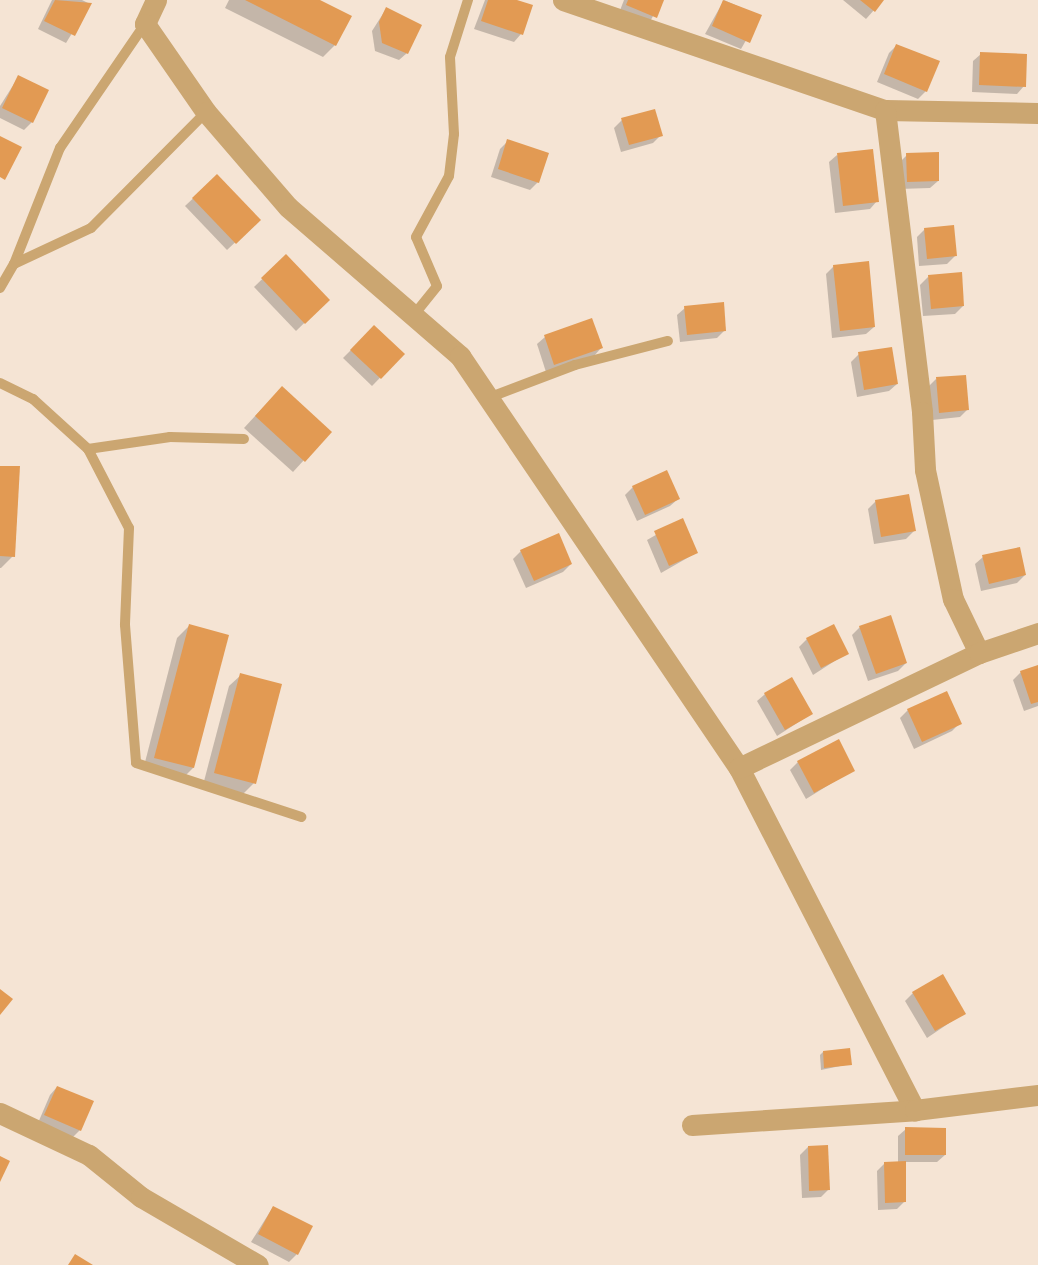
<!DOCTYPE html>
<style>
body{margin:0}
#map{position:relative;width:1038px;height:1265px;overflow:hidden;background:#f5e4d4;font-family:Figtree,sans-serif}
div>[style]{position:absolute}
[style*='--x']{left:calc(var(--x)*1px);top:calc(var(--y)*1px);width:calc(var(--w)*1px);rotate:calc(var(--a)*1deg)}
.shadow>*{inset:0;background:#0003}
.building>*{inset:0;background:#e29a53}
.service>*{height:10px;margin:-5px;padding:0 5px;transform-origin:5px;border-radius:5px;background:#cba671}
.minor>*{height:21px;margin:-10.5px;padding:0 10.5px;transform-origin:10.5px;border-radius:10.5px;background:#cba671}
span{translate:-50% -50%;white-space:nowrap;text-align:center;line-height:1.15;-webkit-text-stroke:4.5px #fdf2e9;paint-order:stroke}
</style>
<div id="map">
<div class="shadow">
<div style="clip-path:polygon(52px 0,82px 0,90px 4px,66px 43px,38px 29px)"></div>
<div style="clip-path:polygon(229px 0,317px 0,335px 45px,323px 57px,225px 8px)"></div>
<div style="clip-path:polygon(485px 0,512px 0,521px 34px,514px 42px,474px 29px)"></div>
<div style="clip-path:polygon(624px 0,662px 0,648px 25px,619px 13px)"></div>
<div style="clip-path:polygon(724px 0,760px 16px,741px 49px,705px 34px)"></div>
<div style="clip-path:polygon(843px 0,883px 0,866px 19px)"></div>
<div style="clip-path:polygon(386px 9px,407px 53px,399px 60px,375px 51px,372px 31px)"></div>
<div style="clip-path:polygon(897px 45px,926px 91px,918px 99px,877px 82px,889px 53px)"></div>
<div style="clip-path:polygon(981px 54px,1024px 86px,1017px 94px,972px 92px,973px 61px)"></div>
<div style="clip-path:polygon(19px 76px,32px 122px,24px 130px,0 118px,0 106px)"></div>
<div style="clip-path:polygon(622px 120px,661px 135px,653px 143px,621px 152px,614px 128px)"></div>
<div style="clip-path:polygon(508px 141px,538px 182px,530px 190px,491px 177px,500px 149px)"></div>
<div style="clip-path:polygon(837px 155px,877px 201px,870px 209px,835px 213px,829px 162px)"></div>
<div style="clip-path:polygon(907px 155px,938px 181px,930px 188px,899px 189px,899px 163px)"></div>
<div style="clip-path:polygon(217px 176px,259px 220px,227px 250px,185px 206px)"></div>
<div style="clip-path:polygon(925px 229px,955px 256px,947px 264px,919px 266px,917px 237px)"></div>
<div style="clip-path:polygon(286px 256px,328px 300px,296px 331px,254px 287px)"></div>
<div style="clip-path:polygon(834px 266px,874px 327px,866px 334px,832px 338px,826px 274px)"></div>
<div style="clip-path:polygon(928px 277px,963px 306px,955px 314px,923px 316px,920px 285px)"></div>
<div style="clip-path:polygon(685px 308px,725px 330px,717px 338px,680px 342px,677px 315px)"></div>
<div style="clip-path:polygon(374px 327px,403px 354px,372px 386px,343px 358px)"></div>
<div style="clip-path:polygon(545px 337px,601px 348px,594px 356px,546px 372px,537px 344px)"></div>
<div style="clip-path:polygon(859px 354px,897px 384px,889px 391px,857px 397px,851px 362px)"></div>
<div style="clip-path:polygon(936px 379px,968px 409px,960px 417px,932px 420px,928px 387px)"></div>
<div style="clip-path:polygon(270px 400px,304px 460px,293px 472px,244px 428px)"></div>
<div style="clip-path:polygon(0 467px,13px 556px,1px 568px,0 568px)"></div>
<div style="clip-path:polygon(633px 487px,678px 499px,670px 506px,637px 521px,625px 495px)"></div>
<div style="clip-path:polygon(876px 501px,914px 531px,906px 539px,874px 544px,868px 509px)"></div>
<div style="clip-path:polygon(682px 520px,696px 553px,661px 573px,647px 540px)"></div>
<div style="clip-path:polygon(521px 551px,571px 564px,563px 572px,526px 588px,513px 559px)"></div>
<div style="clip-path:polygon(983px 557px,1025px 575px,1017px 583px,981px 591px,975px 564px)"></div>
<div style="clip-path:polygon(189px 626px,227px 636px,193px 768px,181px 780px,143px 770px,177px 638px)"></div>
<div style="clip-path:polygon(860px 627px,906px 663px,898px 671px,868px 681px,852px 635px)"></div>
<div style="clip-path:polygon(807px 639px,847px 653px,813px 675px,799px 647px)"></div>
<div style="clip-path:polygon(1038px 666px,1038px 706px,1024px 711px,1013px 680px,1021px 672px)"></div>
<div style="clip-path:polygon(241px 675px,254px 783px,242px 795px,203px 785px,229px 686px)"></div>
<div style="clip-path:polygon(765px 694px,811px 714px,777px 736px,757px 701px)"></div>
<div style="clip-path:polygon(908px 710px,960px 723px,952px 731px,914px 749px,900px 718px)"></div>
<div style="clip-path:polygon(798px 762px,853px 770px,806px 799px,790px 770px)"></div>
<div style="clip-path:polygon(913px 993px,964px 1013px,927px 1038px,905px 1001px)"></div>
<div style="clip-path:polygon(823px 1052px,850px 1064px,821px 1070px,820px 1055px)"></div>
<div style="clip-path:polygon(57px 1087px,80px 1130px,72px 1138px,38px 1123px,50px 1095px)"></div>
<div style="clip-path:polygon(906px 1129px,945px 1155px,937px 1162px,904px 1162px,905px 1201px,897px 1209px,878px 1210px,877px 1171px,885px 1163px,898px 1163px,898px 1136px)"></div>
<div style="clip-path:polygon(808px 1147px,829px 1189px,821px 1197px,802px 1198px,800px 1155px)"></div>
<div style="clip-path:polygon(273px 1207px,297px 1254px,289px 1262px,251px 1242px)"></div>
</div>
<div class="building">
<div style="clip-path:polygon(55px 0,92px 3px,75px 36px,44px 21px)"></div>
<div style="clip-path:polygon(245px 0,320px 0,352px 16px,336px 46px)"></div>
<div style="clip-path:polygon(488px 0,517px 0,533px 5px,523px 35px,481px 21px)"></div>
<div style="clip-path:polygon(628px 0,664px 0,657px 18px,626px 5px)"></div>
<div style="clip-path:polygon(723px 0,762px 15px,750px 43px,712px 26px)"></div>
<div style="clip-path:polygon(860px 0,884px 0,875px 12px)"></div>
<div style="clip-path:polygon(386px 7px,422px 25px,408px 54px,382px 43px,379px 22px)"></div>
<div style="clip-path:polygon(896px 44px,940px 61px,927px 92px,884px 74px)"></div>
<div style="clip-path:polygon(980px 52px,1027px 54px,1026px 87px,979px 85px)"></div>
<div style="clip-path:polygon(18px 75px,49px 90px,33px 123px,2px 108px)"></div>
<div style="clip-path:polygon(655px 109px,663px 136px,629px 145px,621px 118px)"></div>
<div style="clip-path:polygon(0 136px,22px 147px,5px 180px,0 177px)"></div>
<div style="clip-path:polygon(507px 139px,549px 153px,539px 183px,498px 169px)"></div>
<div style="clip-path:polygon(873px 149px,879px 202px,843px 206px,837px 153px)"></div>
<div style="clip-path:polygon(939px 152px,939px 181px,907px 182px,906px 153px)"></div>
<div style="clip-path:polygon(217px 174px,261px 220px,236px 244px,192px 198px)"></div>
<div style="clip-path:polygon(954px 225px,957px 256px,927px 259px,924px 228px)"></div>
<div style="clip-path:polygon(286px 254px,330px 300px,305px 324px,261px 278px)"></div>
<div style="clip-path:polygon(869px 261px,875px 327px,840px 331px,833px 265px)"></div>
<div style="clip-path:polygon(962px 272px,964px 306px,931px 309px,928px 275px)"></div>
<div style="clip-path:polygon(724px 302px,726px 331px,687px 335px,684px 306px)"></div>
<div style="clip-path:polygon(592px 318px,603px 348px,554px 365px,544px 335px)"></div>
<div style="clip-path:polygon(374px 325px,405px 354px,381px 379px,350px 350px)"></div>
<div style="clip-path:polygon(892px 347px,898px 384px,864px 390px,858px 352px)"></div>
<div style="clip-path:polygon(966px 375px,969px 410px,939px 413px,936px 377px)"></div>
<div style="clip-path:polygon(282px 386px,332px 432px,305px 462px,255px 416px)"></div>
<div style="clip-path:polygon(0 466px,20px 466px,15px 557px,0 556px)"></div>
<div style="clip-path:polygon(667px 470px,680px 499px,645px 515px,632px 486px)"></div>
<div style="clip-path:polygon(909px 494px,916px 531px,881px 537px,875px 500px)"></div>
<div style="clip-path:polygon(683px 518px,698px 553px,669px 566px,654px 531px)"></div>
<div style="clip-path:polygon(559px 533px,572px 564px,534px 581px,520px 550px)"></div>
<div style="clip-path:polygon(1020px 547px,1026px 575px,989px 584px,982px 555px)"></div>
<div style="clip-path:polygon(891px 615px,907px 663px,876px 674px,859px 626px)"></div>
<div style="clip-path:polygon(189px 624px,229px 635px,194px 768px,154px 758px)"></div>
<div style="clip-path:polygon(834px 624px,849px 654px,821px 668px,806px 638px)"></div>
<div style="clip-path:polygon(1038px 665px,1038px 702px,1031px 704px,1020px 671px)"></div>
<div style="clip-path:polygon(240px 673px,282px 684px,256px 784px,214px 773px)"></div>
<div style="clip-path:polygon(792px 677px,813px 714px,785px 730px,764px 693px)"></div>
<div style="clip-path:polygon(947px 691px,962px 724px,922px 742px,907px 709px)"></div>
<div style="clip-path:polygon(839px 739px,855px 771px,814px 793px,797px 761px)"></div>
<div style="clip-path:polygon(943px 974px,966px 1014px,935px 1031px,912px 992px)"></div>
<div style="clip-path:polygon(0 989px,13px 999px,0 1015px)"></div>
<div style="clip-path:polygon(850px 1048px,852px 1065px,824px 1068px,823px 1051px)"></div>
<div style="clip-path:polygon(57px 1086px,94px 1101px,81px 1131px,44px 1115px)"></div>
<div style="clip-path:polygon(905px 1127px,946px 1128px,946px 1155px,905px 1155px)"></div>
<div style="clip-path:polygon(828px 1145px,830px 1190px,809px 1191px,808px 1146px)"></div>
<div style="clip-path:polygon(0 1156px,10px 1161px,0 1182px)"></div>
<div style="clip-path:polygon(906px 1161px,906px 1202px,885px 1203px,884px 1162px)"></div>
<div style="clip-path:polygon(273px 1206px,313px 1226px,298px 1255px,258px 1234px)"></div>
<div style="clip-path:polygon(75px 1254px,93px 1265px,68px 1265px)"></div>
</div>
<div class="service">
<div style="--x:14;--y:264;--w:125;--a:-68.4"></div>
<div style="--x:60;--y:148;--w:150;--a:-55.6"></div>
<div style="--x:0;--y:288;--w:28;--a:-60"></div>
<div style="--x:14;--y:264;--w:85;--a:-25.1"></div>
<div style="--x:91;--y:228;--w:163;--a:-45.2"></div>
<div style="--x:413;--y:316;--w:38;--a:-51"></div>
<div style="--x:437;--y:286;--w:53;--a:-113.2"></div>
<div style="--x:416;--y:237;--w:69;--a:-61.6"></div>
<div style="--x:449;--y:176;--w:42;--a:-83.2"></div>
<div style="--x:454;--y:134;--w:77;--a:-93"></div>
<div style="--x:450;--y:57;--w:60;--a:-72.5"></div>
<div style="--x:0;--y:383;--w:37;--a:26"></div>
<div style="--x:33;--y:399;--w:74;--a:42.3"></div>
<div style="--x:88;--y:449;--w:89;--a:62.6"></div>
<div style="--x:129;--y:528;--w:97;--a:92.4"></div>
<div style="--x:125;--y:625;--w:138;--a:85.4"></div>
<div style="--x:136;--y:763;--w:174;--a:18.1"></div>
<div style="--x:488;--y:398;--w:93;--a:-20.8"></div>
<div style="--x:575;--y:365;--w:96;--a:-14.5"></div>
<div style="--x:88;--y:449;--w:83;--a:-8.3"></div>
<div style="--x:170;--y:437;--w:74;--a:1.5"></div>
</div>
<div class="minor">
<div style="--x:156;--y:0;--w:26;--a:115"></div>
<div style="--x:145;--y:24;--w:107;--a:55.3"></div>
<div style="--x:206;--y:112;--w:125;--a:49.2"></div>
<div style="--x:288;--y:207;--w:228;--a:40.9"></div>
<div style="--x:460;--y:356;--w:498;--a:55.9"></div>
<div style="--x:739;--y:768;--w:385;--a:62.8"></div>
<div style="--x:563;--y:0;--w:340;--a:18.9"></div>
<div style="--x:885;--y:110;--w:153;--a:1.1"></div>
<div style="--x:885;--y:110;--w:304;--a:83"></div>
<div style="--x:922;--y:412;--w:58;--a:87"></div>
<div style="--x:925;--y:470;--w:132;--a:77.8"></div>
<div style="--x:953;--y:599;--w:60;--a:64.3"></div>
<div style="--x:739;--y:768;--w:266;--a:-25.6"></div>
<div style="--x:979;--y:653;--w:62;--a:-18.7"></div>
<div style="--x:0;--y:1113;--w:98;--a:25.3"></div>
<div style="--x:89;--y:1155;--w:67;--a:38.9"></div>
<div style="--x:141;--y:1197;--w:135;--a:30.2"></div>
<div style="--x:692;--y:1125;--w:224;--a:-3.8"></div>
<div style="--x:915;--y:1110;--w:124;--a:-7"></div>
</div>
</div>
